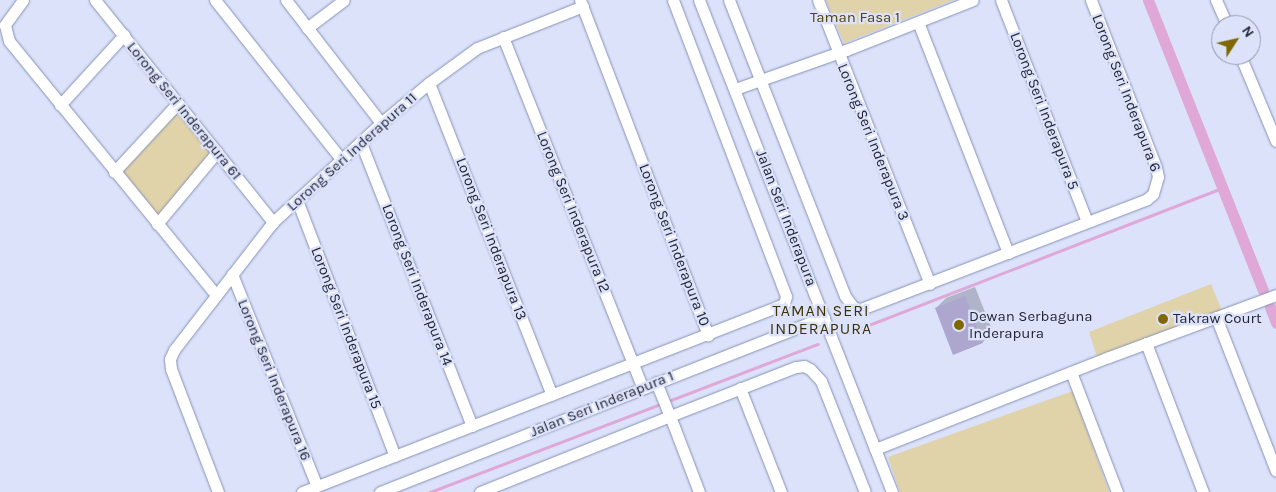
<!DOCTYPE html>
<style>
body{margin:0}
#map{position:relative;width:1276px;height:492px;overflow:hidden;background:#dbe2fa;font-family:Karla,sans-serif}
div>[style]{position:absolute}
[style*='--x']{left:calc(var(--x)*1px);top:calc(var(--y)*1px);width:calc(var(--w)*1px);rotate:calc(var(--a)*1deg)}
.green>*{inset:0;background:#e0d2a9}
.shadow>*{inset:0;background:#0003}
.stream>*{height:3px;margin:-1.5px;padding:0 1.5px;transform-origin:1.5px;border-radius:1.5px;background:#dfa8d6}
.canal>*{height:11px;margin:-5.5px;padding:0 5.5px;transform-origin:5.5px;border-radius:5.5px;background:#dfa8d6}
.building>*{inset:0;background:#ada6ce}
.roads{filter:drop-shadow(0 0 1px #8691b6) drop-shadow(0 0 1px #8691b6)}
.minor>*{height:11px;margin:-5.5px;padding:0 5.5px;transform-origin:5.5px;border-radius:5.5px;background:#fff}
.dots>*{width:14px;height:14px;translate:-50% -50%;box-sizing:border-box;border:2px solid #dbe2fa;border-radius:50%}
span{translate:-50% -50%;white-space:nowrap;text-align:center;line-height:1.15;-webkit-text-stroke:4.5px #dbe2fa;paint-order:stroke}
.park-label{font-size:15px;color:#52430e}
.street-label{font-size:15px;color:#1f2331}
.poi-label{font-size:15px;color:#1f2331}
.left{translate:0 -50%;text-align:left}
.neighbourhood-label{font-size:16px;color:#3c3005;letter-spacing:1px}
.north{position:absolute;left:1211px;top:15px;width:50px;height:50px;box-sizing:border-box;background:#dbe2fa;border:1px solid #9096aa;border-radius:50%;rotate:55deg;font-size:14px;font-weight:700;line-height:20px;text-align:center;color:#1f2331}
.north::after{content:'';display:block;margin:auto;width:18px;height:22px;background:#806700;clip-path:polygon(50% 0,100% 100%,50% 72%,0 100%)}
</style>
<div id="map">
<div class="green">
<div style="clip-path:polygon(826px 0,953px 0,844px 43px)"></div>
<div style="clip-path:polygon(178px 103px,217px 152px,157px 224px,114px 172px)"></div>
<div style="clip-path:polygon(1211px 284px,1222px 311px,1097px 357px,1089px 332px)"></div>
<div style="clip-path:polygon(1073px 391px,1109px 492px,900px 492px,888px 457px)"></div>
</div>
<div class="shadow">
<div style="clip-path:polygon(975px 287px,993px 332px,983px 342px,954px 353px,936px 308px,946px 298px)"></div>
</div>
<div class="stream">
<div style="--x:848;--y:333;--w:401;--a:-21.2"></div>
<div style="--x:430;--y:492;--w:415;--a:-20.9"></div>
</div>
<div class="canal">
<div style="--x:1148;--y:0;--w:312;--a:68.4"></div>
<div style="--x:1270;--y:307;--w:17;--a:69"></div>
</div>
<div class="building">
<div style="clip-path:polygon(965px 296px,983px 343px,953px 355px,935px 308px)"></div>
</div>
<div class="roads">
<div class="minor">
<div style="--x:23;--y:0;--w:31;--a:126"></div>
<div style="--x:5;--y:25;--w:16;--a:76"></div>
<div style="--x:9;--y:41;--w:328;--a:50.8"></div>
<div style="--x:95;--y:0;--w:285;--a:51.3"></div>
<div style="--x:215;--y:0;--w:204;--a:51.6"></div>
<div style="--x:286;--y:0;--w:155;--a:52.3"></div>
<div style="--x:580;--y:0;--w:359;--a:69.1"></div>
<div style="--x:699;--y:0;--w:529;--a:68.58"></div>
<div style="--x:729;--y:0;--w:318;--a:68.6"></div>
<div style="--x:845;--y:296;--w:15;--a:53"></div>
<div style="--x:854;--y:308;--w:7;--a:8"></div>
<div style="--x:861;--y:309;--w:306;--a:-21"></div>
<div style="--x:1147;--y:199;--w:8;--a:-40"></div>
<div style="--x:1153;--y:194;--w:18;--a:-74"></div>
<div style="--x:1158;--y:177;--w:10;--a:-101"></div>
<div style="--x:1156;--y:167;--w:179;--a:-111.3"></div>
<div style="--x:818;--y:0;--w:305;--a:68.5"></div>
<div style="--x:1001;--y:0;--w:238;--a:68.8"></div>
<div style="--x:1216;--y:0;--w:27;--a:66"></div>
<div style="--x:918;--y:22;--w:248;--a:68.7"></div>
<div style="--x:307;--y:28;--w:46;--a:-37.1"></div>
<div style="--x:503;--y:37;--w:378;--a:68.3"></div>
<div style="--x:1240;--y:55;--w:93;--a:67.3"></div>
<div style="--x:429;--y:83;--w:335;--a:68.5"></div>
<div style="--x:735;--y:89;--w:118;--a:-19.4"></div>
<div style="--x:846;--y:50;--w:136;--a:-21.5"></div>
<div style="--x:60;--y:105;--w:95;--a:-47.6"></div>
<div style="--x:361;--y:143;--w:304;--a:68.6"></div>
<div style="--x:114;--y:172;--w:94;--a:-47.2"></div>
<div style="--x:297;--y:200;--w:274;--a:69.1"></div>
<div style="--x:157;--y:224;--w:94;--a:-50.2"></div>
<div style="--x:232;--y:274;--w:228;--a:68.2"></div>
<div style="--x:1216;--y:317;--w:165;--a:68.7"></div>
<div style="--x:1146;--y:343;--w:160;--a:69.1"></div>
<div style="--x:1071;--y:372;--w:129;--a:69"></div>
<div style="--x:656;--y:382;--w:37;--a:68"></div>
<div style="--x:670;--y:416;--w:135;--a:-21.3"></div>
<div style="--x:796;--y:367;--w:8;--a:-7"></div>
<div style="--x:804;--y:366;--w:7;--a:27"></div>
<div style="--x:810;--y:369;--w:16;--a:47"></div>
<div style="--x:821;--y:381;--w:119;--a:68.4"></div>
<div style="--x:740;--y:388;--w:112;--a:68.5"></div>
<div style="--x:875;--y:449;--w:251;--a:-21.5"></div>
<div style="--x:1109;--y:357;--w:178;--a:-20.4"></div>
<div style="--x:218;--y:492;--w:132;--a:-110.9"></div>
<div style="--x:171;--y:369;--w:10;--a:-96"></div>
<div style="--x:170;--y:359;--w:10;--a:-66"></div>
<div style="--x:174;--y:350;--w:162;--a:-52.3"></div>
<div style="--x:273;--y:222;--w:147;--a:-42.5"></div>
<div style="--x:381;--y:123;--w:62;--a:-39.8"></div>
<div style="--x:429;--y:83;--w:59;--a:-36.1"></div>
<div style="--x:477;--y:48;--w:114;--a:-21.6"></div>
<div style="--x:302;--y:492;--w:517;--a:-21.31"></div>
<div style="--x:784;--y:304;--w:8;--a:-76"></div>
<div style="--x:786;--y:296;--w:317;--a:-110.9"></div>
<div style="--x:380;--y:492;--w:477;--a:-21.5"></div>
<div style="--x:480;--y:492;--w:205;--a:-21.8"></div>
<div style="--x:670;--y:416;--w:81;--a:69.1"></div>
</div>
</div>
<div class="dots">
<div style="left:1163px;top:319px;background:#806700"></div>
<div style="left:959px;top:325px;background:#806700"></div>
</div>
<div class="park-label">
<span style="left:855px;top:18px">Taman Fasa 1</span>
</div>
<div class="street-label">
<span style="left:1126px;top:93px;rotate:69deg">Lorong Seri Inderapura 6</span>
<span style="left:184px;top:111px;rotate:51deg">Lorong Seri Inderapura 61</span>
<span style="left:1044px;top:111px;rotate:69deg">Lorong Seri Inderapura 5</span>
<span style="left:873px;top:142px;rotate:68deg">Lorong Seri Inderapura 3</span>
<span style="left:352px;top:152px;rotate:-42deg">Lorong Seri Inderapura 11</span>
<span style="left:573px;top:212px;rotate:68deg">Lorong Seri Inderapura 12</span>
<span style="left:786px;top:218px;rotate:69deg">Jalan Seri Inderapura</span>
<span style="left:491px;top:239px;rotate:69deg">Lorong Seri Inderapura 13</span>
<span style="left:674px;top:245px;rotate:69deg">Lorong Seri Inderapura 10</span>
<span style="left:417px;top:285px;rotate:69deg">Lorong Seri Inderapura 14</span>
<span style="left:346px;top:328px;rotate:69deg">Lorong Seri Inderapura 15</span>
<span style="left:274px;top:380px;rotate:68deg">Lorong Seri Inderapura 16</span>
<span style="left:602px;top:404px;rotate:-22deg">Jalan Seri Inderapura 1</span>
</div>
<div class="poi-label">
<span class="left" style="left:969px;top:325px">Dewan Serbaguna<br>Inderapura</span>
<span class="left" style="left:1173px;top:319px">Takraw Court</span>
</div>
<div class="neighbourhood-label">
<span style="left:821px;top:320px">TAMAN SERI<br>INDERAPURA</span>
</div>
<div class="north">N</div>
</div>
